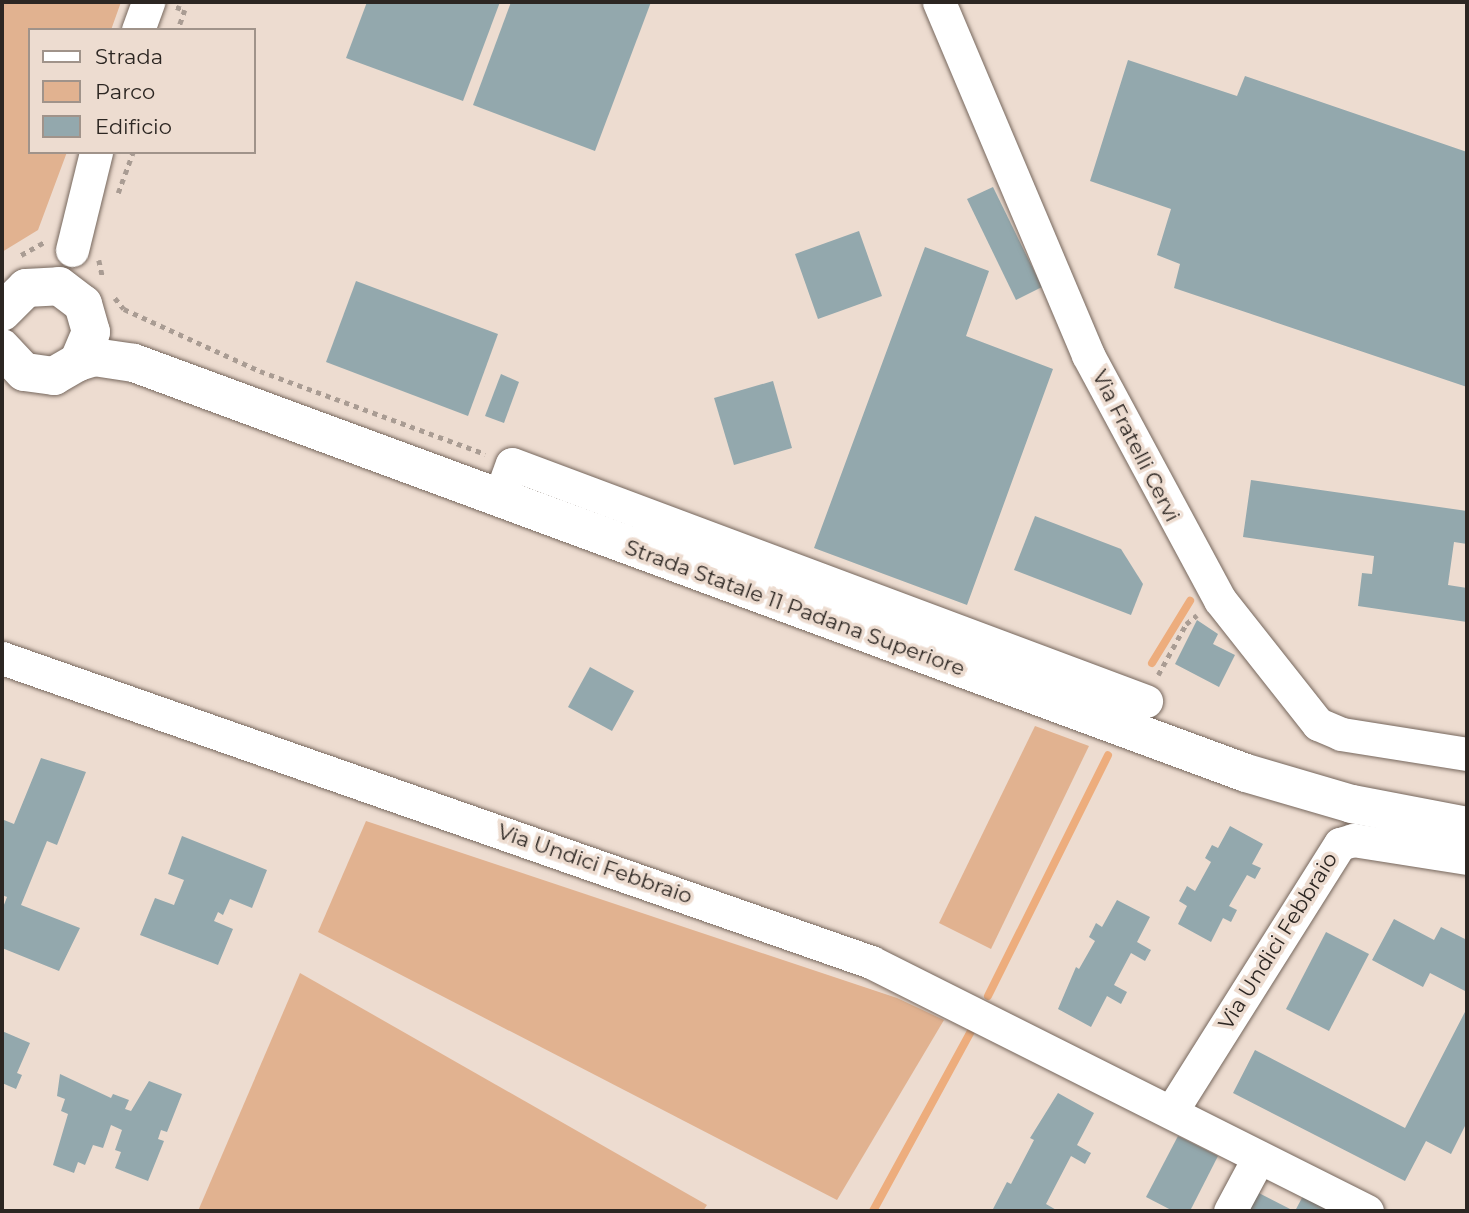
<!DOCTYPE html>
<style>
body{margin:0}
#map{position:relative;width:1469px;height:1213px;overflow:hidden;background:#eddcd0;font-family:Montserrat,sans-serif}
div>[style]{position:absolute}
[style*='--x']{left:calc(var(--x)*1px);top:calc(var(--y)*1px);width:calc(var(--w)*1px);rotate:calc(var(--a)*1deg)}
.green>*{inset:0;background:#e1b290}
.stream>*{height:8px;margin:-4px;padding:0 4px;transform-origin:4px;border-radius:4px;background:#edad7d}
.building>*{inset:0;background:#93a8ad}
.path>*{height:4.5px;margin-top:-2.25px;transform-origin:0;background:repeating-linear-gradient(90deg,#a99c93 0 5px,transparent 0 10px)}
.roads{filter:drop-shadow(0 0 2px #76675d) drop-shadow(0 0 2px #76675d)}
.minor>*{height:33px;margin:-16.5px;padding:0 16.5px;transform-origin:16.5px;border-radius:16.5px;background:#fff}
.major>*{height:38px;margin:-19px;padding:0 19px;transform-origin:19px;border-radius:19px;background:#fff}
span{translate:-50% -50%;white-space:nowrap;text-align:center;line-height:1.15;-webkit-text-stroke:7px #eddcd0;paint-order:stroke}
.street-label{font-size:21px;color:#2c2622}
.frame{position:absolute;inset:0;border:4px solid #2c2622;pointer-events:none}
.legend{position:absolute;left:28px;top:28px;width:228px;height:126px;box-sizing:border-box;background:#eddcd0;border:2px solid #a0938a;margin:0;padding:9px 12px;list-style:none;font-size:21px;color:#2c2622}
.legend li{display:flex;align-items:center;gap:14px;height:35px}
.legend b{width:35px;border:2px solid #a0938a}
</style>
<div id="map">
<div class="green">
<div style="clip-path:polygon(2px 2px,121px 2px,111px 30px,30px 30px,30px 152px,67px 152px,38px 230px,2px 252px)"></div>
<div style="clip-path:polygon(1035px 726px,1089px 746px,991px 949px,939px 923px)"></div>
<div style="clip-path:polygon(366px 821px,897px 998px,944px 1020px,837px 1200px,318px 932px)"></div>
<div style="clip-path:polygon(300px 973px,707px 1205px,703px 1211px,198px 1211px)"></div>
</div>
<div class="stream">
<div style="--x:1152;--y:663;--w:73;--a:-58.5"></div>
<div style="--x:988;--y:996;--w:269;--a:-63.5"></div>
<div style="--x:873;--y:1211;--w:205;--a:-61.4"></div>
</div>
<div class="building">
<div style="clip-path:polygon(367px 2px,500px 2px,463px 101px,346px 58px)"></div>
<div style="clip-path:polygon(511px 2px,651px 2px,595px 151px,473px 105px)"></div>
<div style="clip-path:polygon(1128px 60px,1237px 96px,1245px 76px,1467px 152px,1467px 387px,1174px 288px,1180px 264px,1157px 255px,1171px 209px,1090px 181px)"></div>
<div style="clip-path:polygon(993px 187px,1042px 287px,1016px 300px,967px 199px)"></div>
<div style="clip-path:polygon(859px 231px,882px 296px,818px 319px,795px 254px)"></div>
<div style="clip-path:polygon(925px 247px,989px 271px,966px 336px,1053px 369px,967px 605px,814px 548px)"></div>
<div style="clip-path:polygon(356px 281px,498px 334px,468px 416px,326px 362px)"></div>
<div style="clip-path:polygon(501px 374px,519px 382px,504px 423px,485px 416px)"></div>
<div style="clip-path:polygon(773px 381px,792px 448px,734px 465px,714px 398px)"></div>
<div style="clip-path:polygon(1251px 480px,1467px 511px,1467px 544px,1454px 542px,1448px 585px,1467px 588px,1467px 622px,1358px 606px,1362px 573px,1372px 574px,1374px 556px,1243px 537px)"></div>
<div style="clip-path:polygon(1035px 516px,1121px 549px,1143px 584px,1131px 615px,1014px 570px)"></div>
<div style="clip-path:polygon(1197px 620px,1218px 634px,1213px 644px,1235px 655px,1219px 687px,1175px 664px)"></div>
<div style="clip-path:polygon(590px 667px,634px 691px,612px 731px,568px 707px)"></div>
<div style="clip-path:polygon(41px 758px,86px 772px,57px 845px,47px 841px,21px 905px,80px 928px,59px 971px,2px 948px,2px 910px,7px 897px,2px 895px,2px 825px,4px 820px,14px 824px)"></div>
<div style="clip-path:polygon(1230px 826px,1263px 844px,1252px 864px,1261px 868px,1255px 879px,1247px 875px,1229px 906px,1237px 910px,1231px 922px,1223px 918px,1211px 942px,1178px 924px,1187px 906px,1179px 901px,1187px 886px,1195px 891px,1211px 862px,1205px 858px,1212px 845px,1218px 848px)"></div>
<div style="clip-path:polygon(182px 836px,267px 870px,252px 908px,230px 899px,223px 915px,218px 912px,214px 921px,233px 929px,218px 965px,140px 935px,155px 898px,174px 905px,184px 880px,168px 874px)"></div>
<div style="clip-path:polygon(1117px 900px,1150px 917px,1137px 942px,1151px 950px,1145px 961px,1131px 953px,1114px 985px,1127px 992px,1121px 1004px,1107px 996px,1091px 1027px,1058px 1009px,1076px 967px,1079px 969px,1095px 941px,1089px 937px,1096px 923px,1102px 927px)"></div>
<div style="clip-path:polygon(1394px 919px,1434px 940px,1441px 927px,1467px 940px,1467px 992px,1430px 973px,1423px 987px,1372px 960px)"></div>
<div style="clip-path:polygon(1326px 932px,1369px 954px,1329px 1031px,1286px 1009px)"></div>
<div style="clip-path:polygon(1467px 1008px,1467px 1122px,1451px 1154px,1426px 1141px,1405px 1181px,1233px 1093px,1255px 1050px,1405px 1128px)"></div>
<div style="clip-path:polygon(2px 1031px,30px 1043px,17px 1073px,22px 1075px,16px 1089px,2px 1083px)"></div>
<div style="clip-path:polygon(60px 1074px,111px 1098px,113px 1094px,129px 1100px,125px 1109px,131px 1111px,149px 1081px,182px 1094px,167px 1132px,161px 1130px,158px 1139px,164px 1141px,148px 1181px,115px 1168px,121px 1152px,115px 1150px,122px 1130px,111px 1125px,103px 1148px,93px 1145px,85px 1165px,78px 1162px,74px 1173px,53px 1165px,68px 1114px,61px 1111px,65px 1099px,57px 1096px)"></div>
<div style="clip-path:polygon(1058px 1093px,1094px 1113px,1077px 1145px,1091px 1153px,1085px 1164px,1071px 1156px,1046px 1204px,1058px 1211px,993px 1209px,1007px 1182px,1011px 1184px,1034px 1140px,1030px 1138px)"></div>
<div style="clip-path:polygon(1178px 1136px,1218px 1156px,1190px 1211px,1173px 1211px,1146px 1197px)"></div>
<div style="clip-path:polygon(1253px 1190px,1294px 1211px,1242px 1211px)"></div>
<div style="clip-path:polygon(1303px 1196px,1333px 1211px,1295px 1211px)"></div>
</div>
<div class="path">
<div style="--x:176;--y:7;--w:9;--a:18"></div>
<div style="--x:185;--y:10;--w:21;--a:109"></div>
<div style="--x:118;--y:193;--w:44;--a:-69.9"></div>
<div style="--x:21;--y:255;--w:26;--a:-29"></div>
<div style="--x:99;--y:260;--w:19;--a:78"></div>
<div style="--x:115;--y:298;--w:14;--a:51"></div>
<div style="--x:124;--y:309;--w:149;--a:24.5"></div>
<div style="--x:260;--y:371;--w:240;--a:20.2"></div>
<div style="--x:1158;--y:675;--w:58;--a:-61.2"></div>
<div style="--x:1186;--y:624;--w:14;--a:-39"></div>
</div>
<div class="roads">
<div class="minor">
<div style="--x:939;--y:2;--w:383;--a:67.1"></div>
<div style="--x:1088;--y:355;--w:278;--a:61.7"></div>
<div style="--x:1220;--y:600;--w:158;--a:51.7"></div>
<div style="--x:1318;--y:724;--w:25;--a:23"></div>
<div style="--x:1341;--y:734;--w:128;--a:9"></div>
<div style="--x:138;--y:30;--w:30;--a:-70"></div>
<div style="--x:72;--y:250;--w:101;--a:-76.2"></div>
<div style="--x:499;--y:499;--w:37;--a:-70"></div>
<div style="--x:512;--y:464;--w:677;--a:20.5"></div>
<div style="--x:2;--y:658;--w:921;--a:19.28"></div>
<div style="--x:871;--y:962;--w:555;--a:26.66"></div>
<div style="--x:1171;--y:1112;--w:317;--a:-57.8"></div>
<div style="--x:1340;--y:844;--w:14;--a:-17"></div>
<div style="--x:1353;--y:840;--w:115;--a:9"></div>
<div style="--x:1230;--y:1211;--w:61;--a:-61.8"></div>
</div>
<div class="major">
<div style="--x:2;--y:312;--w:34;--a:-45"></div>
<div style="--x:26;--y:288;--w:33;--a:-3"></div>
<div style="--x:59;--y:286;--w:30;--a:37"></div>
<div style="--x:83;--y:304;--w:29;--a:74"></div>
<div style="--x:91;--y:332;--w:33;--a:113"></div>
<div style="--x:78;--y:362;--w:28;--a:150"></div>
<div style="--x:54;--y:376;--w:30;--a:-172"></div>
<div style="--x:24;--y:372;--w:33;--a:-133"></div>
<div style="--x:78;--y:362;--w:17;--a:-17"></div>
<div style="--x:94;--y:357;--w:40;--a:8.5"></div>
<div style="--x:134;--y:363;--w:1185;--a:20.24"></div>
<div style="--x:1246;--y:773;--w:110;--a:16.3"></div>
<div style="--x:1352;--y:804;--w:117;--a:10.8"></div>
</div>
</div>
<div class="street-label">
<span style="left:1136px;top:446px;rotate:63deg">Via Fratelli Cervi</span>
<span style="left:795px;top:608px;rotate:20deg">Strada Statale 11 Padana Superiore</span>
<span style="left:595px;top:864px;rotate:19deg">Via Undici Febbraio</span>
<span style="left:1278px;top:941px;rotate:-58deg">Via Undici Febbraio</span>
</div>
<div class="frame"></div>
<ul class="legend">
<li><b style="height:9px;background:#fff"></b>Strada</li>
<li><b style="height:19px;background:#e1b290"></b>Parco</li>
<li><b style="height:19px;background:#93a8ad"></b>Edificio</li>
</ul>
</div>
